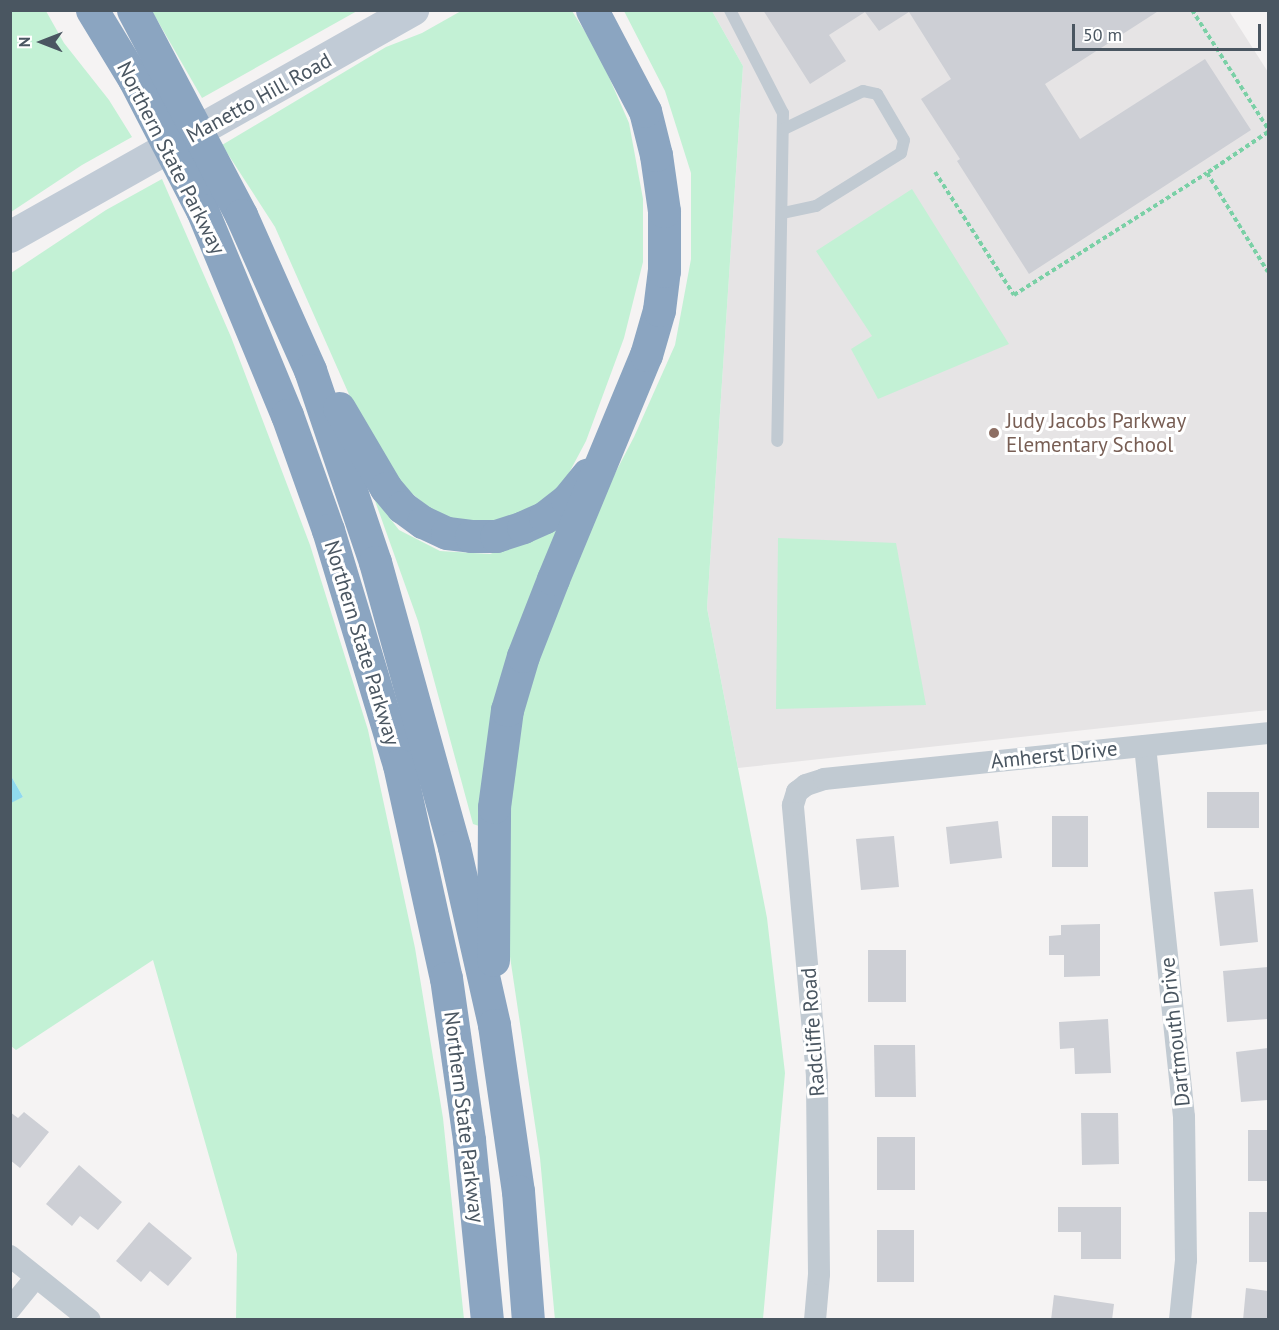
<!DOCTYPE html>
<style>
body{margin:0}
#map{position:relative;width:1279px;height:1330px;overflow:hidden;background:#f5f3f3;font-family:"PT Sans",sans-serif}
div>[style]{position:absolute}
[style*='--x']{left:calc(var(--x)*1px);top:calc(var(--y)*1px);width:calc(var(--w)*1px);rotate:calc(var(--a)*1deg)}
.education>*{inset:0;background:#e6e4e5}
.green>*{inset:0;background:#c3f1d5}
.water>*{inset:0;background:#90daee}
.building>*{inset:0;background:#cdcfd5}
.path>*{height:4px;margin-top:-2px;transform-origin:0;background:repeating-linear-gradient(90deg,#7ad0a6 0 4.5px,transparent 0 7.5px)}
.lane>*{height:12px;margin:-6px;padding:0 6px;transform-origin:6px;border-radius:6px;background:#c1cad2}
.street>*{height:22px;margin:-11px;padding:0 11px;transform-origin:11px;border-radius:11px;background:#c1cad2}
.secondary>*{height:32px;margin:-16px;padding:0 16px;transform-origin:16px;border-radius:16px;background:#c1cbd6}
.highway>*{height:33px;margin:-16.5px;padding:0 16.5px;transform-origin:16.5px;border-radius:16.5px;background:#8ba5c1}
.dots>*{width:16px;height:16px;translate:-50% -50%;box-sizing:border-box;border:3px solid #fff;border-radius:50%}
span{translate:-50% -50%;white-space:nowrap;text-align:center;line-height:1.15;-webkit-text-stroke:6px #fff;paint-order:stroke}
.street-label{font-size:21px;color:#4a5661}
.education-label{font-size:21px;color:#785e54}
.left{translate:0 -50%;text-align:left}
.frame{position:absolute;inset:0;border:12px solid #4a5661;pointer-events:none}
.north{position:absolute;left:12px;top:12px;width:60px;height:60px;-webkit-text-stroke:4px #fff;paint-order:stroke;rotate:270deg;font-size:16px;font-weight:700;line-height:24px;text-align:center;color:#4a5661}
.north::after{content:'';display:block;margin:auto;width:21px;height:27px;background:#4a5661;clip-path:polygon(50% 0,100% 100%,50% 72%,0 100%)}
.scale{position:absolute;left:1072px;top:24px;width:189px;height:27px;box-sizing:border-box;border:3px solid #4a5661;border-top:0;padding-left:8px;font-size:18px;line-height:21px;white-space:nowrap;color:#4a5661;-webkit-text-stroke:4px #fff;paint-order:stroke}
</style>
<div id="map">
<div class="education">
<div style="clip-path:polygon(712px 11px,1229px 11px,1268px 72px,1268px 710px,738px 768px,707px 608px,743px 66px)"></div>
</div>
<div class="green">
<div style="clip-path:polygon(11px 10px,46px 11px,64px 43px,109px 100px,132px 137px,82px 165px,11px 212px)"></div>
<div style="clip-path:polygon(152px 11px,357px 11px,202px 98px)"></div>
<div style="clip-path:polygon(461px 11px,572px 11px,598px 52px,629px 123px,643px 199px,643px 262px,624px 338px,586px 441px,561px 488px,525px 513px,484px 523px,443px 519px,382px 469px,275px 227px,222px 145px,386px 47px,422px 33px)"></div>
<div style="clip-path:polygon(624px 11px,712px 11px,743px 66px,707px 608px,767px 918px,785px 1073px,763px 1319px,555px 1320px,540px 1158px,505px 923px,505px 812px,517px 721px,589px 523px,634px 437px,675px 345px,691px 259px,691px 173px,665px 91px)"></div>
<div style="clip-path:polygon(162px 179px,231px 337px,310px 545px,368px 730px,415px 948px,443px 1118px,464px 1319px,236px 1319px,237px 1254px,153px 960px,16px 1050px,11px 1046px,10px 803px,23px 797px,10px 774px,11px 273px,106px 210px)"></div>
<div style="clip-path:polygon(912px 189px,1009px 344px,878px 399px,851px 349px,872px 336px,816px 251px)"></div>
<div style="clip-path:polygon(374px 498px,399px 530px,440px 551px,490px 554px,557px 529px,482px 827px,473px 824px,418px 621px)"></div>
<div style="clip-path:polygon(778px 538px,896px 543px,926px 705px,776px 709px)"></div>
</div>
<div class="water">
<div style="clip-path:polygon(10px 774px,23px 797px,11px 803px,10px 803px)"></div>
</div>
<div class="building">
<div style="clip-path:polygon(763px 10px,1160px 10px,1045px 84px,1080px 139px,1205px 59px,1251px 130px,1029px 274px,957px 161px,960px 159px,921px 99px,951px 79px,909px 12px,879px 31px,865px 12px,829px 35px,846px 61px,810px 84px)"></div>
<div style="clip-path:polygon(1207px 792px,1259px 792px,1259px 828px,1207px 828px)"></div>
<div style="clip-path:polygon(1052px 816px,1088px 816px,1088px 867px,1052px 867px)"></div>
<div style="clip-path:polygon(998px 821px,1002px 858px,950px 864px,946px 827px)"></div>
<div style="clip-path:polygon(894px 836px,899px 887px,861px 890px,856px 839px)"></div>
<div style="clip-path:polygon(1253px 889px,1258px 942px,1220px 946px,1214px 892px)"></div>
<div style="clip-path:polygon(1100px 924px,1100px 976px,1064px 977px,1064px 955px,1049px 955px,1049px 936px,1061px 935px,1061px 925px)"></div>
<div style="clip-path:polygon(868px 950px,906px 950px,906px 1002px,868px 1002px)"></div>
<div style="clip-path:polygon(1268px 967px,1268px 1019px,1227px 1022px,1223px 971px)"></div>
<div style="clip-path:polygon(1108px 1019px,1111px 1073px,1075px 1074px,1074px 1048px,1060px 1049px,1059px 1022px)"></div>
<div style="clip-path:polygon(874px 1045px,915px 1045px,916px 1097px,875px 1097px)"></div>
<div style="clip-path:polygon(1268px 1048px,1268px 1100px,1241px 1102px,1236px 1052px)"></div>
<div style="clip-path:polygon(10px 1112px,18px 1118px,24px 1112px,49px 1132px,20px 1168px,10px 1160px)"></div>
<div style="clip-path:polygon(1081px 1113px,1118px 1113px,1119px 1164px,1082px 1165px)"></div>
<div style="clip-path:polygon(1248px 1130px,1268px 1130px,1268px 1181px,1248px 1181px)"></div>
<div style="clip-path:polygon(877px 1137px,915px 1137px,915px 1190px,877px 1190px)"></div>
<div style="clip-path:polygon(79px 1165px,122px 1202px,98px 1230px,80px 1216px,72px 1226px,46px 1204px)"></div>
<div style="clip-path:polygon(1058px 1207px,1121px 1207px,1121px 1259px,1081px 1259px,1081px 1232px,1058px 1232px)"></div>
<div style="clip-path:polygon(1249px 1212px,1268px 1212px,1268px 1262px,1249px 1262px)"></div>
<div style="clip-path:polygon(149px 1222px,192px 1258px,168px 1286px,150px 1271px,141px 1282px,116px 1261px)"></div>
<div style="clip-path:polygon(877px 1230px,914px 1230px,914px 1282px,877px 1282px)"></div>
<div style="clip-path:polygon(1246px 1288px,1268px 1291px,1268px 1320px,1243px 1320px)"></div>
<div style="clip-path:polygon(1054px 1295px,1114px 1304px,1112px 1320px,1051px 1320px)"></div>
</div>
<div class="path">
<div style="--x:1192;--y:10;--w:141;--a:57.4"></div>
<div style="--x:1268;--y:132;--w:73;--a:146.1"></div>
<div style="--x:1207;--y:173;--w:116;--a:58.4"></div>
<div style="--x:935;--y:172;--w:146;--a:57.3"></div>
<div style="--x:1014;--y:295;--w:228;--a:-32.3"></div>
</div>
<div class="lane">
<div style="--x:730;--y:10;--w:116;--a:62.8"></div>
<div style="--x:783;--y:113;--w:328;--a:91"></div>
<div style="--x:783;--y:213;--w:34;--a:-12"></div>
<div style="--x:816;--y:206;--w:100;--a:-31.9"></div>
<div style="--x:901;--y:153;--w:13;--a:-77"></div>
<div style="--x:904;--y:140;--w:53;--a:-120.4"></div>
<div style="--x:877;--y:94;--w:14;--a:-168"></div>
<div style="--x:863;--y:91;--w:88;--a:154.3"></div>
</div>
<div class="street">
<div style="--x:1145;--y:746;--w:373;--a:84"></div>
<div style="--x:1184;--y:1117;--w:143;--a:89.2"></div>
<div style="--x:1186;--y:1260;--w:60;--a:95.7"></div>
<div style="--x:10;--y:1256;--w:102;--a:38.7"></div>
<div style="--x:10;--y:1309;--w:41;--a:-50.9"></div>
<div style="--x:815;--y:1320;--w:46;--a:-85"></div>
<div style="--x:819;--y:1274;--w:198;--a:-90.6"></div>
<div style="--x:817;--y:1076;--w:272;--a:-95.1"></div>
<div style="--x:793;--y:805;--w:14;--a:-73"></div>
<div style="--x:797;--y:792;--w:11;--a:-38"></div>
<div style="--x:806;--y:785;--w:19;--a:-18"></div>
<div style="--x:824;--y:779;--w:446;--a:-5.9"></div>
</div>
<div class="secondary">
<div style="--x:10;--y:237;--w:463;--a:-29.4"></div>
</div>
<div class="highway">
<div style="--x:92;--y:10;--w:81;--a:58.7"></div>
<div style="--x:134;--y:79;--w:148;--a:62.6"></div>
<div style="--x:202;--y:210;--w:222;--a:67.5"></div>
<div style="--x:287;--y:415;--w:122;--a:70.4"></div>
<div style="--x:328;--y:530;--w:245;--a:73.2"></div>
<div style="--x:399;--y:765;--w:218;--a:77.6"></div>
<div style="--x:446;--y:978;--w:164;--a:81.9"></div>
<div style="--x:469;--y:1140;--w:181;--a:84.3"></div>
<div style="--x:133;--y:10;--w:232;--a:62.2"></div>
<div style="--x:241;--y:215;--w:170;--a:66"></div>
<div style="--x:310;--y:370;--w:203;--a:71.3"></div>
<div style="--x:375;--y:562;--w:296;--a:74.5"></div>
<div style="--x:454;--y:847;--w:182;--a:77.3"></div>
<div style="--x:494;--y:1025;--w:168;--a:81.8"></div>
<div style="--x:518;--y:1191;--w:129;--a:85.6"></div>
<div style="--x:339;--y:408;--w:93;--a:59.6"></div>
<div style="--x:386;--y:488;--w:25;--a:50"></div>
<div style="--x:402;--y:507;--w:26;--a:36"></div>
<div style="--x:423;--y:522;--w:26;--a:25"></div>
<div style="--x:447;--y:533;--w:24;--a:7"></div>
<div style="--x:471;--y:536;--w:25;--a:0"></div>
<div style="--x:496;--y:536;--w:28;--a:-18"></div>
<div style="--x:523;--y:527;--w:24;--a:-24"></div>
<div style="--x:545;--y:517;--w:28;--a:-38"></div>
<div style="--x:567;--y:500;--w:33;--a:-51"></div>
<div style="--x:493;--y:960;--w:153;--a:-89.6"></div>
<div style="--x:494;--y:807;--w:98;--a:-82.4"></div>
<div style="--x:507;--y:710;--w:56;--a:-73.5"></div>
<div style="--x:523;--y:656;--w:83;--a:-68.7"></div>
<div style="--x:553;--y:579;--w:243;--a:-67.5"></div>
<div style="--x:646;--y:355;--w:47;--a:-73.9"></div>
<div style="--x:659;--y:310;--w:39;--a:-83"></div>
<div style="--x:664;--y:271;--w:60;--a:-90"></div>
<div style="--x:664;--y:211;--w:57;--a:-98.1"></div>
<div style="--x:656;--y:155;--w:45;--a:-104"></div>
<div style="--x:645;--y:111;--w:114;--a:-117.7"></div>
</div>
<div class="dots">
<div style="left:994px;top:433px;background:#8d6e63"></div>
</div>
<div class="street-label">
<span style="left:259px;top:98px;rotate:-29deg">Manetto Hill Road</span>
<span style="left:171px;top:158px;rotate:63deg">Northern State Parkway</span>
<span style="left:362px;top:643px;rotate:73deg">Northern State Parkway</span>
<span style="left:1054px;top:755px;rotate:-6deg">Amherst Drive</span>
<span style="left:813px;top:1032px;rotate:-94deg">Radcliffe Road</span>
<span style="left:1175px;top:1032px;rotate:-96deg">Dartmouth Drive</span>
<span style="left:464px;top:1117px;rotate:83deg">Northern State Parkway</span>
</div>
<div class="education-label">
<span class="left" style="left:1006px;top:433px">Judy Jacobs Parkway<br>Elementary School</span>
</div>
<div class="frame"></div>
<div class="north">N</div>
<div class="scale">50 m</div>
</div>
